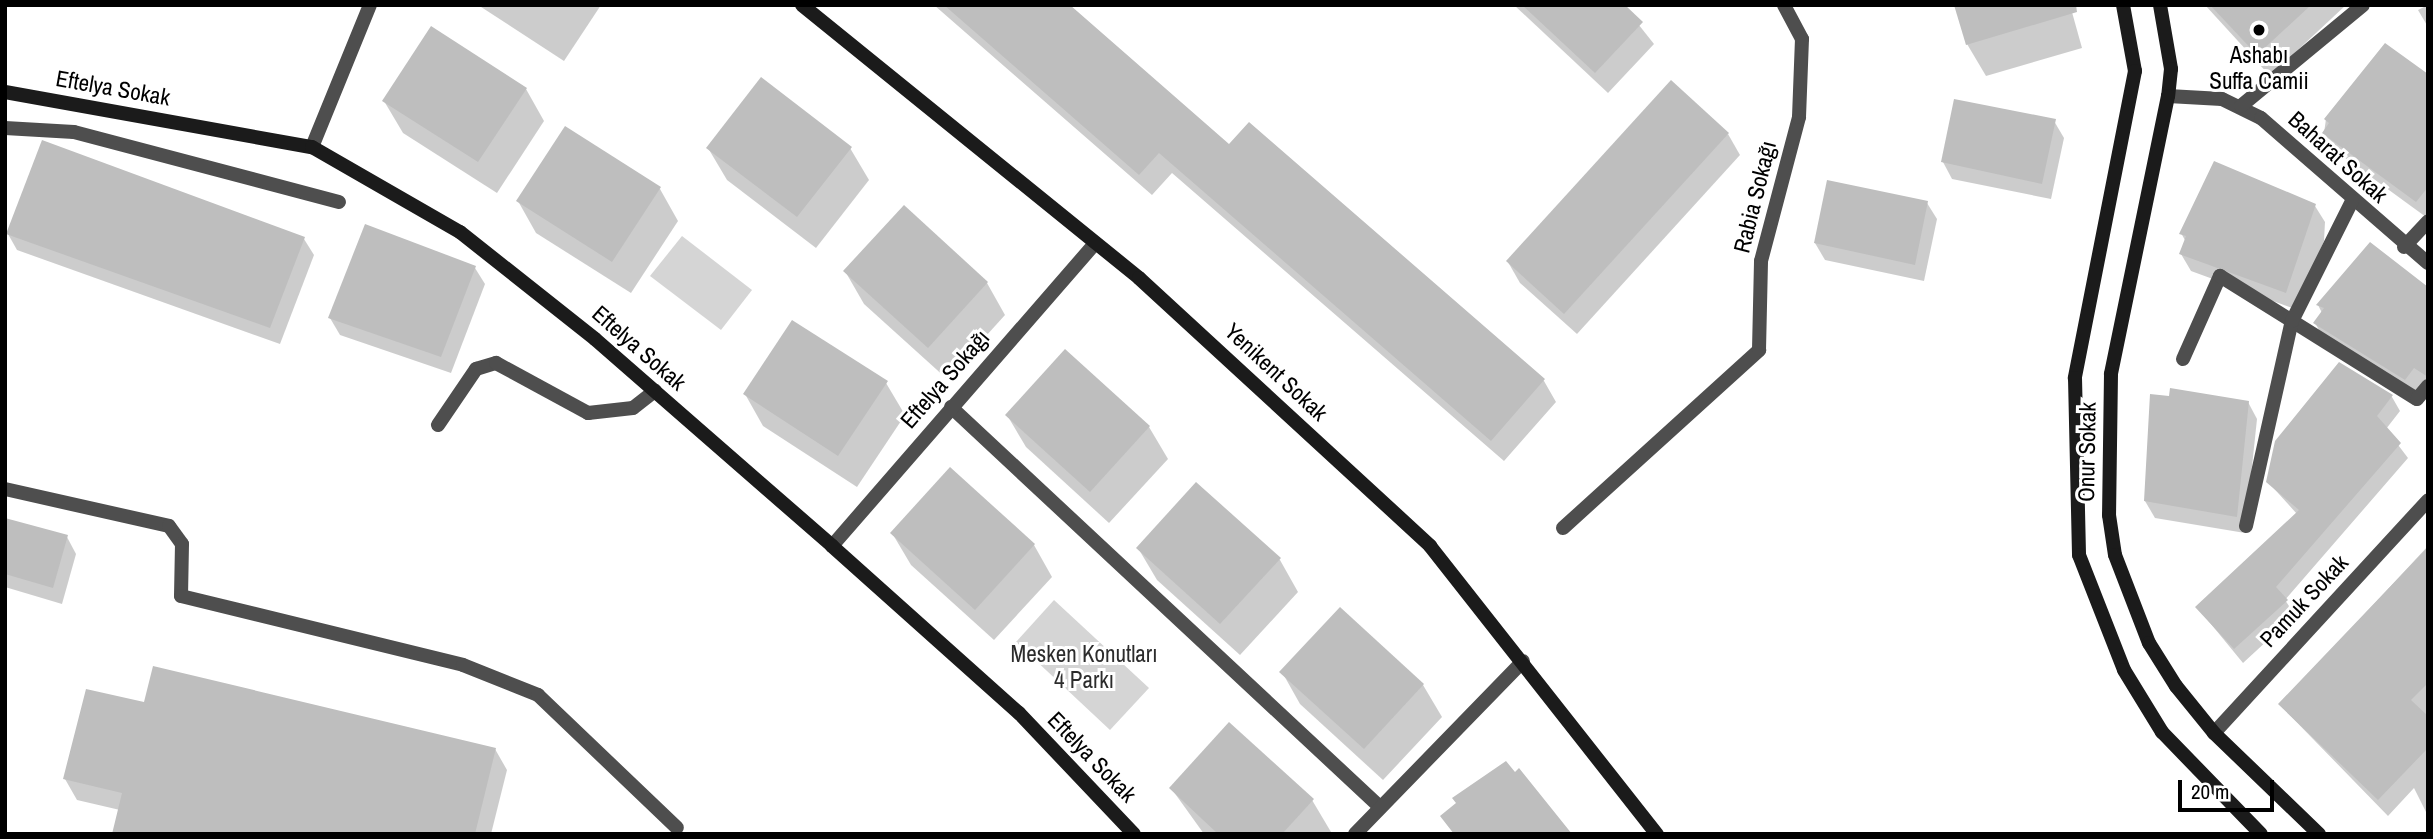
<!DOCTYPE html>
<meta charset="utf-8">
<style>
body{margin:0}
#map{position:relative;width:2433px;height:839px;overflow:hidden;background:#fff;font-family:"Archivo Narrow",sans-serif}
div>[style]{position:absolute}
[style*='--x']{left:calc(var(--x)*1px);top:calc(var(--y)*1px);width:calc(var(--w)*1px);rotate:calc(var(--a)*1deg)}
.green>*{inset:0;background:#d5d5d5}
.shadow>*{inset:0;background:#0003}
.building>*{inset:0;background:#bebebe}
.lane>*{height:14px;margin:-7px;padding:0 7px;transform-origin:7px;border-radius:7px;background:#4e4e4e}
.street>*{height:14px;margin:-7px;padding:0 7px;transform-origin:7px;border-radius:7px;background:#4e4e4e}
.secondary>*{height:14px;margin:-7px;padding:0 7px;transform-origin:7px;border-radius:7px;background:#1b1b1b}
.dots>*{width:19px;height:19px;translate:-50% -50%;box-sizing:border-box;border:4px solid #fff;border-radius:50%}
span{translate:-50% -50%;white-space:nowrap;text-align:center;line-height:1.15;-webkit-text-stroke:6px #fff;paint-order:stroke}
.poi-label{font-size:23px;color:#000}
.street-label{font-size:23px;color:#000}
.park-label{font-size:23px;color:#2c2c2c}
.frame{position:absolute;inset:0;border:7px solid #000;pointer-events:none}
.scale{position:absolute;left:2178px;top:780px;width:96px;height:32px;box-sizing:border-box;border:4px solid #000;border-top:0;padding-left:9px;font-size:21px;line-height:24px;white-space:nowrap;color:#000;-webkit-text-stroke:5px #fff;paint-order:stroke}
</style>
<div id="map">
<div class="green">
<div style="clip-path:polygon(682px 236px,752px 290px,721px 330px,650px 276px)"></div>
<div style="clip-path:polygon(1054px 600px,1149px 688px,1110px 730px,1016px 642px)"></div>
</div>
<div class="shadow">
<div style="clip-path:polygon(478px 5px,601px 5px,564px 61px)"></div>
<div style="clip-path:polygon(934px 5px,1068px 5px,1230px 146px,1249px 124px,1544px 381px,1556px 402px,1504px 461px,1172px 173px,1152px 195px)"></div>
<div style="clip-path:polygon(1514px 5px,1623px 5px,1654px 44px,1608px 93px)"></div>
<div style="clip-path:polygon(2070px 5px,2082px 48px,1986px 76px,1967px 44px)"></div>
<div style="clip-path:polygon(2205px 5px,2346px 5px,2270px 76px)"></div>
<div style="clip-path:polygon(2428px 5px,2428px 27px,2418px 10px)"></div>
<div style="clip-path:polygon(2428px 76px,2428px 216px,2426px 217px,2334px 150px,2324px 133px,2326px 119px)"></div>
<div style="clip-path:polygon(526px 89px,544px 121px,497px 193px,403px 133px,384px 101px)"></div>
<div style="clip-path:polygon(2054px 121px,2064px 138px,2051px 199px,1952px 179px,1943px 162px)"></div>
<div style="clip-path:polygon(1728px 134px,1740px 155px,1577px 334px,1520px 283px,1508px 262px)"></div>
<div style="clip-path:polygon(708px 148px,850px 148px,869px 180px,816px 248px,727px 180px)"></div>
<div style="clip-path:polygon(660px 189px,678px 221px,631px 293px,536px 233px,518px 201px)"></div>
<div style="clip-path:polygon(1927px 203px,1937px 219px,1924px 281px,1825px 260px,1815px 243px)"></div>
<div style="clip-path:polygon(2315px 206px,2325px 222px,2324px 241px,2295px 309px,2191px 271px,2181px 254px,2186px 242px,2181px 233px)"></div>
<div style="clip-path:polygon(8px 234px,304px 239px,314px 255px,280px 344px,17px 250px)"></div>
<div style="clip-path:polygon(475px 268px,485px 284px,451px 373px,340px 335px,330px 318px)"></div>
<div style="clip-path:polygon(845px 271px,987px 283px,1005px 315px,947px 379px,864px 304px)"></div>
<div style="clip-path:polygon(2428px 289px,2428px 386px,2415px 396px,2325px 340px,2315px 323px,2322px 313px,2318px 305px)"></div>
<div style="clip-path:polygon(2340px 364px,2392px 397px,2400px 411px,2386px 429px,2408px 458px,2285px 600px,2295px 615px,2243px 663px,2197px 607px,2297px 514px,2268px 482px)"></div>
<div style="clip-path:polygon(886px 383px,905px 415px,857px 487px,763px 426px,745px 394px)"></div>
<div style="clip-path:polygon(2248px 402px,2257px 419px,2245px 533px,2155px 518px,2145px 501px)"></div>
<div style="clip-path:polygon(1007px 415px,1149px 427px,1168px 459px,1109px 523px,1026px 447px)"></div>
<div style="clip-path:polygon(1196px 484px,1280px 560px,1298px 592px,1240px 655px,1157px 580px,1138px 548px)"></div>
<div style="clip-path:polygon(5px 519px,67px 537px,76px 554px,62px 604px,5px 587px)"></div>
<div style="clip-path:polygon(892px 533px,1034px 545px,1052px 577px,994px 640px,911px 565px)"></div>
<div style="clip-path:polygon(2428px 546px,2428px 816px,2414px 788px,2388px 816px,2280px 705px)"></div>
<div style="clip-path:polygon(1282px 672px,1423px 685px,1442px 717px,1383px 780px,1300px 704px)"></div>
<div style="clip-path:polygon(146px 704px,495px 749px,507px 770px,491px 834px,114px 834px,120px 810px,77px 800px,65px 779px)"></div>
<div style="clip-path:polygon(1171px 788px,1312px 800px,1331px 832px,1204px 834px)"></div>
</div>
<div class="building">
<div style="clip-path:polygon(944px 5px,1070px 5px,1229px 144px,1249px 122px,1545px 379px,1491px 441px,1159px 153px,1139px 175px)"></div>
<div style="clip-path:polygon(1522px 5px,1625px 5px,1643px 22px,1595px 73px)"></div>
<div style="clip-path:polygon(1954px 5px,2076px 5px,2077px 12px,1966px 45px)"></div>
<div style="clip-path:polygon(2210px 5px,2311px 5px,2257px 55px)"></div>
<div style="clip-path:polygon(431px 26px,527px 88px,478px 162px,382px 101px)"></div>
<div style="clip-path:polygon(2385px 43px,2428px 74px,2428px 187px,2416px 202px,2322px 133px,2329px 123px,2324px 119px)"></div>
<div style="clip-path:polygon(761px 77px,852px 147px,797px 217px,706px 148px)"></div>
<div style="clip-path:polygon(1671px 80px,1729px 133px,1564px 314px,1506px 261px)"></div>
<div style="clip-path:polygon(1954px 99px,2056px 119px,2042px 184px,1941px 162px)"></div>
<div style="clip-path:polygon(565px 126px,661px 187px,612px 262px,516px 201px)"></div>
<div style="clip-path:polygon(42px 140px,305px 237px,270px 328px,6px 234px)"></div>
<div style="clip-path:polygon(2214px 161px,2316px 204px,2286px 293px,2179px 254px,2186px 236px,2179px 234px)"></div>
<div style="clip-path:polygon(1827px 180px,1928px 201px,1915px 265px,1814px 243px)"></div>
<div style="clip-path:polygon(904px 205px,988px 282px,928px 348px,843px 271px)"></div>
<div style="clip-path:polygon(365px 224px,476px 266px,441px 357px,328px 318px)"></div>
<div style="clip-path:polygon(2370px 242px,2428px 287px,2428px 377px,2414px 368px,2405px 380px,2313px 323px,2324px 308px,2316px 305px)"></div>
<div style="clip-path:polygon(792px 320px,888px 381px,838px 456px,743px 394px)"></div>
<div style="clip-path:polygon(1065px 349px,1150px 426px,1090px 492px,1005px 415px)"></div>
<div style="clip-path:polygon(2339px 362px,2393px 395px,2377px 416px,2401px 443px,2276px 587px,2288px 600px,2234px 649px,2195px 607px,2299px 510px,2266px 482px,2275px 441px)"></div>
<div style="clip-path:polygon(2170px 388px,2249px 401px,2237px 517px,2144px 501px,2150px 394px,2169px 396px)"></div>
<div style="clip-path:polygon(950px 467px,1035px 544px,975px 610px,890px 533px)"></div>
<div style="clip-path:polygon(1196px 482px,1281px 558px,1220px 624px,1136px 548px)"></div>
<div style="clip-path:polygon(5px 518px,68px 535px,53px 588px,5px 574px)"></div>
<div style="clip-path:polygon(2428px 547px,2428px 683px,2411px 700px,2428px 716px,2428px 748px,2378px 800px,2278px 704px)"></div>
<div style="clip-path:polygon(1340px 607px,1424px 684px,1364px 749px,1279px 672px)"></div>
<div style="clip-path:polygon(153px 666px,496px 748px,475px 834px,112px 834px,122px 793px,63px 779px,86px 689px,144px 702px)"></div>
<div style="clip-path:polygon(1229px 722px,1314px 799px,1282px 834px,1218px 834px,1169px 788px)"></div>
<div style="clip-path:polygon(1506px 761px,1515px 772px,1519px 768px,1572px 834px,1454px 834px,1440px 816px,1456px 803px,1452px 798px)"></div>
</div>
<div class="lane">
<div style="--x:5;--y:128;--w:69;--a:3.3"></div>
<div style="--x:74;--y:132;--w:274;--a:14.8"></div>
<div style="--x:438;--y:425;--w:68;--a:-55.8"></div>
<div style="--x:476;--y:369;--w:21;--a:-17"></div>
<div style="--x:496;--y:363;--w:105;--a:28.5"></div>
<div style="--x:588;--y:413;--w:45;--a:-6.3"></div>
<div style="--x:633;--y:408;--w:28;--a:-38"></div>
</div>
<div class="street">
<div style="--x:2168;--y:96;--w:54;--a:3.2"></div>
<div style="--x:2222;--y:99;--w:43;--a:26"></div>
<div style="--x:2261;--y:118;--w:221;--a:41"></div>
<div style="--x:2241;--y:106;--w:158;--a:-39.6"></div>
<div style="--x:312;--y:147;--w:153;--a:-67.8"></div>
<div style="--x:2404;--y:247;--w:35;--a:-47"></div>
<div style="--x:2183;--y:359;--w:91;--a:-66"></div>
<div style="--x:2220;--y:276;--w:232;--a:32"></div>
<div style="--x:2417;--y:399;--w:17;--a:-50"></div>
<div style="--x:951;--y:407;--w:587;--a:43"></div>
<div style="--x:5;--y:489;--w:168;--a:12.7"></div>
<div style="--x:169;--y:526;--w:22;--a:54"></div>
<div style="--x:182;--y:544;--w:52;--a:91.1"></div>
<div style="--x:181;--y:596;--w:290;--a:13.7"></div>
<div style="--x:463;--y:665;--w:81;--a:21.8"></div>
<div style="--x:538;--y:695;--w:192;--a:43.7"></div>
<div style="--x:2246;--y:526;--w:210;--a:-77.4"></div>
<div style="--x:2292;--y:321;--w:134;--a:-63.4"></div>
<div style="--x:1563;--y:528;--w:265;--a:-42.2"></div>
<div style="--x:1759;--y:350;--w:89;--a:-88.7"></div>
<div style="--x:1761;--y:261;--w:149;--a:-75.2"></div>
<div style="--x:1799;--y:117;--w:78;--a:-87.8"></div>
<div style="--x:1802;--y:39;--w:38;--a:-118"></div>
<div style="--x:832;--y:546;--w:401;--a:-49"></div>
<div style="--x:2214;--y:733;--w:316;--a:-47.4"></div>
<div style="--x:1355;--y:834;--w:241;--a:-45.8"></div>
</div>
<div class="secondary">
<div style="--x:802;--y:5;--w:434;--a:39"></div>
<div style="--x:1139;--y:278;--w:396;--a:42.6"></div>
<div style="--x:1430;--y:546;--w:367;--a:51.8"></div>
<div style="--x:2123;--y:5;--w:67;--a:79.7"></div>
<div style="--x:2135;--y:71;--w:313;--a:101.1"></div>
<div style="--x:2075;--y:378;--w:177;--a:88.7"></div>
<div style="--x:2079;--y:555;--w:123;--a:68.6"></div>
<div style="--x:2124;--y:670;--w:73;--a:58.5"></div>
<div style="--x:2162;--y:732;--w:142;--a:45.9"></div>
<div style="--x:2160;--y:5;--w:65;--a:80.2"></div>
<div style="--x:2171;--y:69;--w:27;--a:96"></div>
<div style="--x:2168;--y:96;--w:284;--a:101.6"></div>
<div style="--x:2111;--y:374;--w:141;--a:90.8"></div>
<div style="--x:2109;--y:515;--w:40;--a:81.5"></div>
<div style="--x:2115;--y:555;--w:94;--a:68.9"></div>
<div style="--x:2149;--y:643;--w:51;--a:57.9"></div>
<div style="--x:2176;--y:686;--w:60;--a:51"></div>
<div style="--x:2214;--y:733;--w:146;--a:43.9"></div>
<div style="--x:5;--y:92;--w:312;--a:10.2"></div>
<div style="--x:312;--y:147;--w:171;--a:29.9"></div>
<div style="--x:460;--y:232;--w:172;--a:38.4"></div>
<div style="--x:595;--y:339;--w:315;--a:41.1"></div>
<div style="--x:832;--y:546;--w:251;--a:41.8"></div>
<div style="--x:1019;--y:713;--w:167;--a:46.5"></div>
</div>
<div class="dots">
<div style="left:2259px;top:30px;background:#000"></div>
</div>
<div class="poi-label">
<span style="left:2259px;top:68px">Ashabı<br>Suffa Camii</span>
</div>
<div class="street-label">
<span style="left:113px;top:88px;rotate:10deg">Eftelya Sokak</span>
<span style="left:2338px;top:157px;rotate:42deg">Baharat Sokak</span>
<span style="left:1755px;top:197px;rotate:-76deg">Rabia Sokağı</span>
<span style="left:639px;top:348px;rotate:41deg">Eftelya Sokak</span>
<span style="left:1276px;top:372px;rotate:43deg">Yenikent Sokak</span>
<span style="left:945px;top:379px;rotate:-49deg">Eftelya Sokağı</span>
<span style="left:2087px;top:452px;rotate:-89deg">Onur Sokak</span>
<span style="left:2304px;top:601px;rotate:-47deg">Pamuk Sokak</span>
<span style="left:1092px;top:757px;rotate:46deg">Eftelya Sokak</span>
</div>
<div class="park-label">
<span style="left:1084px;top:667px">Mesken Konutları<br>4 Parkı</span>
</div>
<div class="frame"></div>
<div class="scale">20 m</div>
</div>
